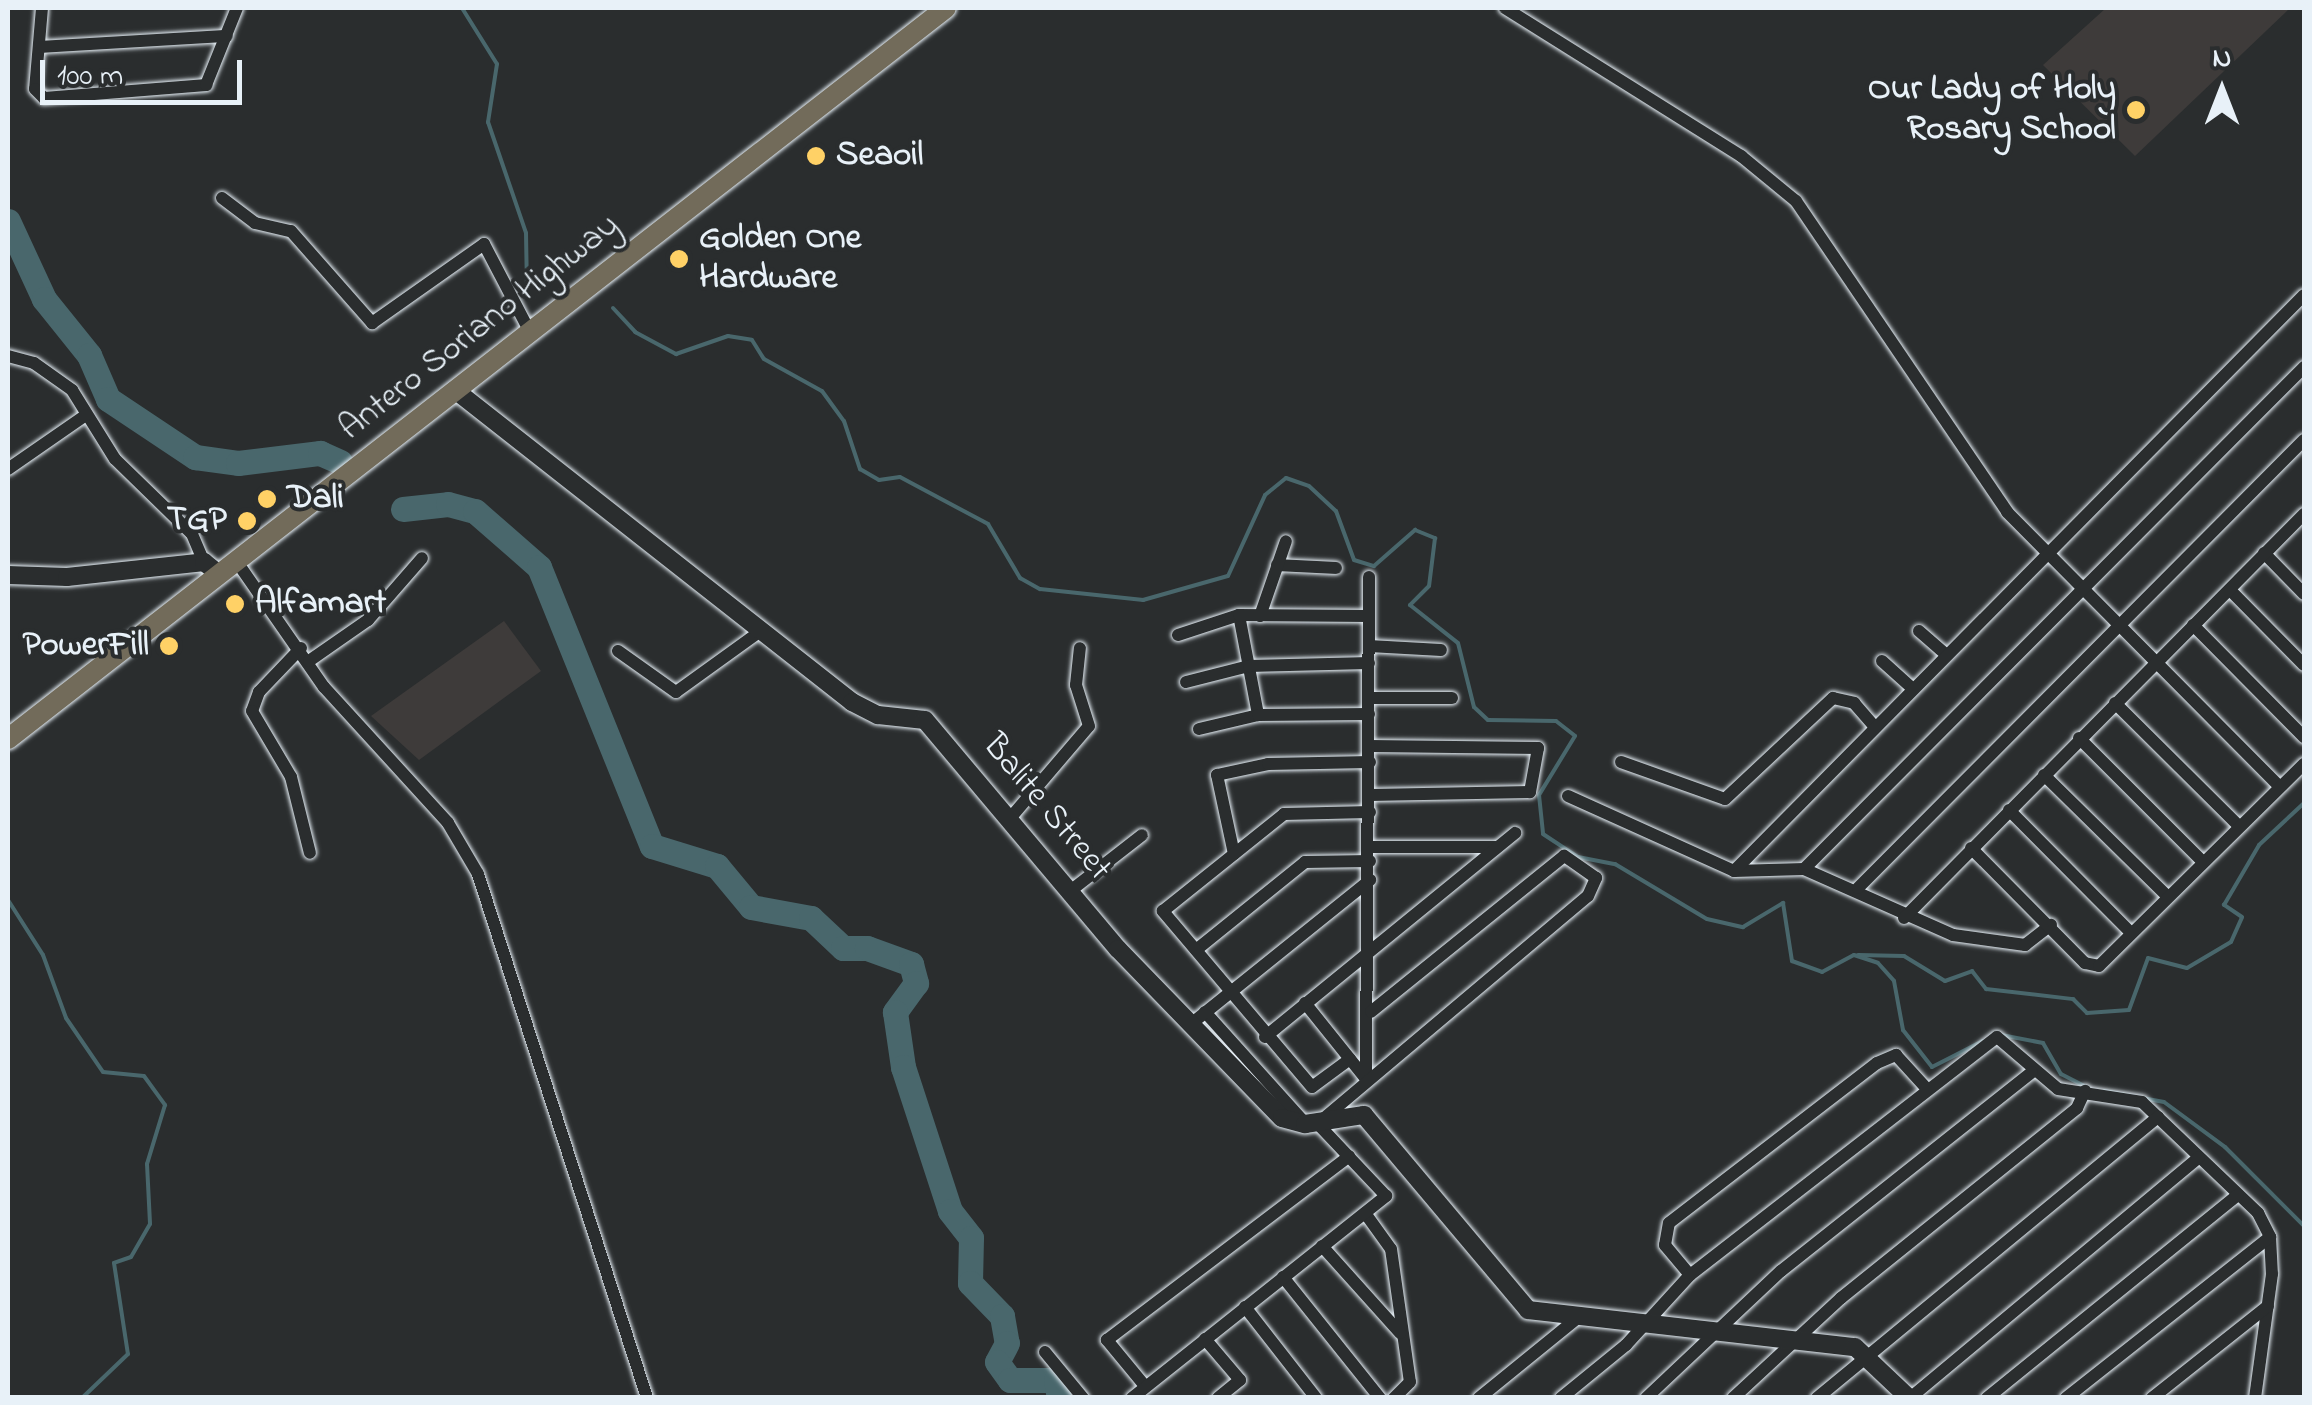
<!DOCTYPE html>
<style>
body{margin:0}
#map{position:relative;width:2312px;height:1405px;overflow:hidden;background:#2a2d2e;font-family:"Indie Flower",sans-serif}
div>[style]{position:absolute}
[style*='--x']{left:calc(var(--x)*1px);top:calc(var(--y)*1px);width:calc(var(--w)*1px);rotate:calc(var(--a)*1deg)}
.built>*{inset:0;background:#3e3b3a}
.stream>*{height:4px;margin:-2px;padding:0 2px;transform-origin:2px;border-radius:2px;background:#49676c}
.river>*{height:25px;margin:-12.5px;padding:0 12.5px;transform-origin:12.5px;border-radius:12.5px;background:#49676c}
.roads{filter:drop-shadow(0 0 2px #e8f1f8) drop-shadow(0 0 2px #e8f1f8)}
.street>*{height:12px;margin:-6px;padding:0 6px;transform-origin:6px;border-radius:6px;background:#2a2d2e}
.secondary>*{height:18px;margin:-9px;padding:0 9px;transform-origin:9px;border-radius:9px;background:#2a2d2e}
.primary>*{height:20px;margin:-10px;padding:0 10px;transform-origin:10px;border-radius:10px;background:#726b5a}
.dots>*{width:28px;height:28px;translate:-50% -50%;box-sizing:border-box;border:5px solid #2a2d2e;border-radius:50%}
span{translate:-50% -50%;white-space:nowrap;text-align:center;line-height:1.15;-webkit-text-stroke:8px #2a2d2e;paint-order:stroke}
.poi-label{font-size:35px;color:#e8f1f8;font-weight:700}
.right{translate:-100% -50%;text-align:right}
.left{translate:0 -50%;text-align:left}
.street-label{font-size:35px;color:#e8f1f8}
.frame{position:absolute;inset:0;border:10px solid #e8f1f8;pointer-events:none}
.north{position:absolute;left:2172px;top:40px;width:100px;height:100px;-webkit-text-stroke:8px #2a2d2e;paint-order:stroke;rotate:0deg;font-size:28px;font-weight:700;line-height:40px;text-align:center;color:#e8f1f8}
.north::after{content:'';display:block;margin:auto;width:35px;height:45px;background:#e8f1f8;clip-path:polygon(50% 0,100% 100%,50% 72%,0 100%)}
.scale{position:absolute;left:40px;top:60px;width:202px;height:45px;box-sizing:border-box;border:5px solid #e8f1f8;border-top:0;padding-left:12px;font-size:30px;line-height:35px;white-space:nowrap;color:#e8f1f8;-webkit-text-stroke:8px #2a2d2e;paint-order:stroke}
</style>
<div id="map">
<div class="built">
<div style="clip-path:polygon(2106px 8px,2290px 8px,2135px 156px,2043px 65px)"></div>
<div style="clip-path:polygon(504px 621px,541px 671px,419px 760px,371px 716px)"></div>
</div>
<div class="stream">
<div style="--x:462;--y:8;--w:66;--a:58"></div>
<div style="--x:497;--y:64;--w:59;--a:98.8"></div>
<div style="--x:488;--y:122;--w:117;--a:71.1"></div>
<div style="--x:526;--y:233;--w:60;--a:89"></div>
<div style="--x:613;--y:308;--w:33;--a:47"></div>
<div style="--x:635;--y:332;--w:47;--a:28.2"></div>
<div style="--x:676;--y:354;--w:55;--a:-19.1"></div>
<div style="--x:728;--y:336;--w:24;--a:9"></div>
<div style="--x:752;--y:340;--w:22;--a:58"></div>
<div style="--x:764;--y:359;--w:66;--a:28.9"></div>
<div style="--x:822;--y:391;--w:37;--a:54"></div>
<div style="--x:844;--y:421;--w:51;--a:71.6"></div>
<div style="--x:860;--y:469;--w:22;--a:30"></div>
<div style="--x:879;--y:480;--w:21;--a:-8"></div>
<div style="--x:900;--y:477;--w:100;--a:28.1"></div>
<div style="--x:988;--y:524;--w:63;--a:59.3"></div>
<div style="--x:1020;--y:578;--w:23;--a:29"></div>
<div style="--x:1040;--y:589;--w:104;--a:6.1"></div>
<div style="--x:1143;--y:600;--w:88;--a:-15.8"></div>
<div style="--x:1228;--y:576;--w:89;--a:-65.4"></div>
<div style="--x:1265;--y:495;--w:27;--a:-39"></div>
<div style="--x:1286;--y:478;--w:24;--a:19"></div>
<div style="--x:1309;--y:486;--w:37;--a:43"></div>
<div style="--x:1336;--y:511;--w:52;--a:69.8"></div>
<div style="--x:1354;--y:560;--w:21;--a:17"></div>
<div style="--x:1374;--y:566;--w:55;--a:-41.3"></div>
<div style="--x:1415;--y:530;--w:22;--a:22"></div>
<div style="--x:1435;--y:538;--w:48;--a:97.1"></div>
<div style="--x:1429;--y:586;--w:27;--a:135"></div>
<div style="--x:1410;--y:605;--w:61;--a:38.4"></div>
<div style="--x:1458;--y:643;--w:66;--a:76"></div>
<div style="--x:1474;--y:707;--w:19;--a:43"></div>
<div style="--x:1488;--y:720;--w:68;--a:0.8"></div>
<div style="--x:1556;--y:721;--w:24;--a:38"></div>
<div style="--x:1575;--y:736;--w:69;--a:121.4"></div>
<div style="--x:1539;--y:795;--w:39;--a:84"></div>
<div style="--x:1543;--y:834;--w:42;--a:33.3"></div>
<div style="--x:1578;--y:857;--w:38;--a:11"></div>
<div style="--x:1615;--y:864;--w:107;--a:30.9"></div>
<div style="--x:1707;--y:919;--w:37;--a:13"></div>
<div style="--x:1743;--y:927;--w:47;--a:-31"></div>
<div style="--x:1783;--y:903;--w:59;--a:81.2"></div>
<div style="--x:1792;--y:961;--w:32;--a:20"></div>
<div style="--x:1822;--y:972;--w:36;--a:-28"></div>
<div style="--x:1854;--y:955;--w:25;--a:18"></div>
<div style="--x:1878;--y:963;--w:24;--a:48"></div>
<div style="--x:1894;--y:981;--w:50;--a:79.6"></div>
<div style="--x:1903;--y:1030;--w:47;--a:51.9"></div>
<div style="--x:1932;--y:1067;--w:57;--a:-27"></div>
<div style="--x:8;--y:900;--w:65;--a:57.5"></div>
<div style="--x:43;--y:955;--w:67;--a:69.9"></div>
<div style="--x:66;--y:1018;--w:65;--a:55.6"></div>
<div style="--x:103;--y:1072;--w:41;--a:5.6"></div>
<div style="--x:144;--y:1076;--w:36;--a:54"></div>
<div style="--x:165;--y:1105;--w:62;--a:107"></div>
<div style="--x:147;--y:1164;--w:60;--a:87.1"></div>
<div style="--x:150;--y:1224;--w:38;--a:120"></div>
<div style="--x:131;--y:1257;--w:18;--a:161"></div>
<div style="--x:114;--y:1263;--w:92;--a:81.3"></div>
<div style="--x:128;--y:1354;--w:64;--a:136.3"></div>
<div style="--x:1858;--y:955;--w:46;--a:1.2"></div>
<div style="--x:1904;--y:956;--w:48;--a:31.4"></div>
<div style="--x:1945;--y:981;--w:29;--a:-20"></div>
<div style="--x:1972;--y:971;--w:23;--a:52"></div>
<div style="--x:1986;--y:989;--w:88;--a:6.6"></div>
<div style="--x:2073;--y:999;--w:20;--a:45"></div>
<div style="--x:2087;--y:1013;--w:42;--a:-4.1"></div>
<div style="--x:2129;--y:1010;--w:55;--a:-69.9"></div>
<div style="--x:2148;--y:958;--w:40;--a:14.4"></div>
<div style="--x:2187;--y:968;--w:51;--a:-30.6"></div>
<div style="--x:2231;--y:942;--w:27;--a:-66"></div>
<div style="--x:2242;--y:917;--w:22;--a:-146"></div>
<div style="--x:2224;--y:905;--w:69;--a:-59.7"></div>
<div style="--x:2259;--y:845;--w:62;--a:-43"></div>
<div style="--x:1996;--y:1034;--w:48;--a:10.8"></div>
<div style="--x:2043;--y:1043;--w:36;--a:60"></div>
<div style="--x:2061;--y:1074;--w:28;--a:27"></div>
<div style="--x:2104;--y:1091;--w:61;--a:10.4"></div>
<div style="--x:2164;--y:1102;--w:76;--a:36.4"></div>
<div style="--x:2225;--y:1147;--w:112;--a:45"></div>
</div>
<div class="river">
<div style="--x:8;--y:221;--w:86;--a:65.2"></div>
<div style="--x:44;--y:299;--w:72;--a:51.2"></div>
<div style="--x:89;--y:355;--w:48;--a:66.6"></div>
<div style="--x:108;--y:399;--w:105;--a:33.7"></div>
<div style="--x:195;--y:457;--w:43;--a:7.9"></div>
<div style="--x:238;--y:463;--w:83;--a:-7"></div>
<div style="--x:320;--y:453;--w:22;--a:24"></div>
<div style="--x:403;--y:509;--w:45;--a:-6.3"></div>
<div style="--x:448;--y:504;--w:28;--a:15"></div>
<div style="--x:475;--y:511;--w:85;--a:41.2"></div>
<div style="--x:539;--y:567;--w:301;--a:68"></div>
<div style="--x:652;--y:846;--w:68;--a:17.1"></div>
<div style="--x:717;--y:866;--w:53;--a:50.3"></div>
<div style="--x:751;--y:907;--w:61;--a:10.4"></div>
<div style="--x:811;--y:918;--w:44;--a:43.2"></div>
<div style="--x:843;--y:948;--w:24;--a:0"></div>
<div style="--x:867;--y:948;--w:47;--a:20"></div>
<div style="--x:911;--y:964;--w:20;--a:75"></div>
<div style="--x:916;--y:983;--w:36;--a:126"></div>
<div style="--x:895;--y:1012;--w:56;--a:81.7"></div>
<div style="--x:903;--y:1067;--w:151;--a:71.9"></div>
<div style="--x:950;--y:1211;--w:34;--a:52"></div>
<div style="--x:971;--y:1238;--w:45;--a:91.3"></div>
<div style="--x:970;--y:1283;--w:46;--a:45.9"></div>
<div style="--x:1002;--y:1316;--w:27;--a:80"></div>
<div style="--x:1007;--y:1343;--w:21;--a:118"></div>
<div style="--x:997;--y:1362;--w:22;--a:54"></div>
<div style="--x:1010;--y:1380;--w:46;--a:0"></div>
<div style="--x:1056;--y:1380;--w:18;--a:81"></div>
</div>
<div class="roads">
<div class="street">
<div style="--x:42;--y:8;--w:81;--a:94.9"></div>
<div style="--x:35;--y:89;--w:13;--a:45"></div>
<div style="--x:44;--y:98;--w:163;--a:-4.6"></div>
<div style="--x:206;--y:85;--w:83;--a:-68.1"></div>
<div style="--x:1505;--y:8;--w:279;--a:32.1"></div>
<div style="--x:1741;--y:156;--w:71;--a:39.3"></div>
<div style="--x:1796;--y:201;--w:376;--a:55.8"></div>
<div style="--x:2007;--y:512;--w:385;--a:45.2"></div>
<div style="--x:41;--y:47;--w:186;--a:-3.4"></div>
<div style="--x:222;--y:198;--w:41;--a:37.1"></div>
<div style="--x:255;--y:223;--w:37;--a:13"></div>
<div style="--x:291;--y:231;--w:123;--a:48.6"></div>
<div style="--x:372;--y:323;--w:137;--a:-35.2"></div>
<div style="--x:484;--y:244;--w:99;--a:62.4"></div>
<div style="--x:8;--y:356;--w:27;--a:15"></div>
<div style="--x:34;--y:363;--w:47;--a:35.4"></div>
<div style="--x:72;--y:390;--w:81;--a:58.1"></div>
<div style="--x:115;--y:459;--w:107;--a:44.2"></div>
<div style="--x:192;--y:534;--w:30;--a:67"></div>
<div style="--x:8;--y:469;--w:95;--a:-34.7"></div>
<div style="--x:2264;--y:553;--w:57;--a:45.7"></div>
<div style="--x:237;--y:562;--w:152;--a:55.2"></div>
<div style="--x:324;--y:687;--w:184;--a:47.6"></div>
<div style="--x:448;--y:823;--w:59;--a:59.5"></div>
<div style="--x:478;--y:874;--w:551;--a:72.12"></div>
<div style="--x:1277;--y:565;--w:59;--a:2.9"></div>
<div style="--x:2230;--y:590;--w:105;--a:45.4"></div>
<div style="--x:1239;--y:615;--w:102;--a:79.2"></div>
<div style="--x:1260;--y:616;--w:79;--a:-70.9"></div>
<div style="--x:2193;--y:625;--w:158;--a:45.3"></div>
<div style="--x:1919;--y:631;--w:35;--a:41"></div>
<div style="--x:1178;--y:635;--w:64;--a:-18.2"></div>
<div style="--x:1239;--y:615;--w:130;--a:0.4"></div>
<div style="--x:1369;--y:646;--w:72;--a:3.2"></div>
<div style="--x:301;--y:648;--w:61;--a:133.7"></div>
<div style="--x:259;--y:692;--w:20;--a:110"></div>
<div style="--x:252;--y:711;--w:77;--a:59.4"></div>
<div style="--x:291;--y:777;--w:78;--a:76"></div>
<div style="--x:618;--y:651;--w:71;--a:35.3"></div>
<div style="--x:676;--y:692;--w:106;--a:-35.8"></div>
<div style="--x:309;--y:661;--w:72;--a:-34.8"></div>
<div style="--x:368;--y:620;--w:82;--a:-48.9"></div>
<div style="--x:1882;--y:661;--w:39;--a:42"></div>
<div style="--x:1186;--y:682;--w:65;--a:-14.3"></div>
<div style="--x:1249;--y:666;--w:120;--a:-1.4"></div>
<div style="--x:1369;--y:698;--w:83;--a:0"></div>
<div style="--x:2115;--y:703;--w:175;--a:44.8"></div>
<div style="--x:1199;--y:729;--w:61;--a:-13.3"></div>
<div style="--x:1258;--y:715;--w:111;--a:-0.5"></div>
<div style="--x:2079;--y:738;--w:174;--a:45"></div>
<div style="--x:1370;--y:746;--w:168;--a:0.7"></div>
<div style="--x:1538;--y:748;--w:45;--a:100.3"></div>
<div style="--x:1530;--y:792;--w:160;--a:178.9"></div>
<div style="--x:1621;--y:762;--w:110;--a:19.6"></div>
<div style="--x:1725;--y:799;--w:148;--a:-43.1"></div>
<div style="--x:1833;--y:698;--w:22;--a:13"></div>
<div style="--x:1854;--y:703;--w:30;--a:49"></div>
<div style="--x:2044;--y:775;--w:173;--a:44.5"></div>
<div style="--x:1568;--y:796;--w:182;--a:24.3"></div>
<div style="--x:1734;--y:871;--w:70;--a:-1.6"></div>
<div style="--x:1804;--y:869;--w:163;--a:23.9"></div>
<div style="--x:1953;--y:935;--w:73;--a:7.9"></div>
<div style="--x:2025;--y:945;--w:33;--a:-38"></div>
<div style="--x:2009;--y:810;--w:170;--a:45.2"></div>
<div style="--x:1012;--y:816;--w:118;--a:-49.5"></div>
<div style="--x:1089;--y:726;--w:43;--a:-107.6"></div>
<div style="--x:1076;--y:685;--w:37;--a:-84"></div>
<div style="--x:1370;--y:847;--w:127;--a:0"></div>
<div style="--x:1971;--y:848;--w:162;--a:45.3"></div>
<div style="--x:2085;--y:963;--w:14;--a:12"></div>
<div style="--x:2099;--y:966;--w:288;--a:-44.6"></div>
<div style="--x:1234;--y:854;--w:81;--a:-102.1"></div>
<div style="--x:1217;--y:775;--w:52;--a:-12.2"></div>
<div style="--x:1268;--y:764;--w:102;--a:-1.1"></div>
<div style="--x:1804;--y:869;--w:709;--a:-45.11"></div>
<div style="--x:1734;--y:871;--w:810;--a:-45.3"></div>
<div style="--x:1074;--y:888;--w:86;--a:-37.9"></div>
<div style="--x:1858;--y:888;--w:632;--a:-45.13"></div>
<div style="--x:1904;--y:918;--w:569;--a:-45.29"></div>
<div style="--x:1196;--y:950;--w:140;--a:-38.9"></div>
<div style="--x:1305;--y:862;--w:65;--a:-0.9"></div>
<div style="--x:1305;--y:1003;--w:99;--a:51.2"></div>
<div style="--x:1205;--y:1012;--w:148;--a:48"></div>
<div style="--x:1191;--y:1024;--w:230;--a:-38.8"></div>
<div style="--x:1265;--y:1037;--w:323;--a:-39.2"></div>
<div style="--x:1350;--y:1059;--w:47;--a:143.6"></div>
<div style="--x:1312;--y:1087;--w:231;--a:-130.3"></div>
<div style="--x:1163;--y:911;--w:155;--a:-38.7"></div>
<div style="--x:1284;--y:814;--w:86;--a:-1.3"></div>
<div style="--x:1366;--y:1079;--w:502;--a:-89.66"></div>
<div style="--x:1323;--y:1119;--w:346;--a:-40.1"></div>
<div style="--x:1588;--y:896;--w:20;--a:-66"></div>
<div style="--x:1596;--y:878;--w:39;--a:-145"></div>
<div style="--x:1564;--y:856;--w:248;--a:141.1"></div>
<div style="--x:1365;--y:1213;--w:44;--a:54.2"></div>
<div style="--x:1391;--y:1249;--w:134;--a:81.9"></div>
<div style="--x:1410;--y:1382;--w:23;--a:135"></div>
<div style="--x:1322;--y:1246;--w:117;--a:48.1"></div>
<div style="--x:1690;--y:1275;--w:39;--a:-130"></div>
<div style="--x:1665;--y:1245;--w:22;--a:-80"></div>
<div style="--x:1669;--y:1223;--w:262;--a:-37.6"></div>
<div style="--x:1877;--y:1063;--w:21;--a:-23"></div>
<div style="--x:1896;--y:1055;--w:46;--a:47.6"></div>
<div style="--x:1283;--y:1277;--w:155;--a:51.3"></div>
<div style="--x:1245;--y:1307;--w:115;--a:52"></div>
<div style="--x:1205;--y:1339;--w:54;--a:49.5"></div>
<div style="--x:1240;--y:1380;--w:28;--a:141"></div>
<div style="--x:1045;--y:1352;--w:60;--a:50.4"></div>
<div style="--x:1145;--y:1386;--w:60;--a:-129.6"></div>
<div style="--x:1107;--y:1340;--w:304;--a:-37.2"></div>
<div style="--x:1132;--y:1398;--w:325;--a:-38.5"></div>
<div style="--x:1386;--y:1196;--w:102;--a:-133.4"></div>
<div style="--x:1479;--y:1398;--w:130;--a:-39.1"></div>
<div style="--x:1561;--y:1398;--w:84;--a:-39.2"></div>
<div style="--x:1626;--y:1345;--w:95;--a:-47.6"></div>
<div style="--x:1690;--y:1275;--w:388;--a:-37.8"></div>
<div style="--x:1997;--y:1037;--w:80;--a:40.4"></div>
<div style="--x:2058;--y:1089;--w:85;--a:8.8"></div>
<div style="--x:2142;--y:1102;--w:161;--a:43.7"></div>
<div style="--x:2258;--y:1213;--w:27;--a:63"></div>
<div style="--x:2270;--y:1237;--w:37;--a:87"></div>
<div style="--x:2272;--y:1274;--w:125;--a:97.8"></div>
<div style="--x:1646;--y:1398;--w:185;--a:-43.3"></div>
<div style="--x:1781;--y:1271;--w:320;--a:-38.4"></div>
<div style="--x:1733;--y:1398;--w:147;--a:-42.8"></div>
<div style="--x:1841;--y:1298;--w:303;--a:-38.8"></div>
<div style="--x:2077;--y:1108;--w:19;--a:-65"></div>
<div style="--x:1817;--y:1398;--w:442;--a:-39.5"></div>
<div style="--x:1910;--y:1398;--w:376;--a:-39.8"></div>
<div style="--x:1987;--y:1398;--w:323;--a:-39"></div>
<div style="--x:2066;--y:1398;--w:260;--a:-38.3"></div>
<div style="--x:2152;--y:1398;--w:148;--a:-38.4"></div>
</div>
<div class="secondary">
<div style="--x:455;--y:390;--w:505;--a:38.16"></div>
<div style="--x:852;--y:702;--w:29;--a:27"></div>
<div style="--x:878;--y:715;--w:47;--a:6.1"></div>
<div style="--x:925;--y:720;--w:299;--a:49.9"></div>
<div style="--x:1118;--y:949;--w:235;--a:45.9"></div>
<div style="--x:1282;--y:1118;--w:24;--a:15"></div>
<div style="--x:1305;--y:1124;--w:60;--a:-8.7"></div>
<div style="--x:1364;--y:1115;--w:255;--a:49.9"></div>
<div style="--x:1528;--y:1310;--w:329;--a:6.5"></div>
<div style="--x:1855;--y:1347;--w:74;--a:43.4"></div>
<div style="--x:8;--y:575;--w:59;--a:1.9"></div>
<div style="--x:67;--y:577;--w:138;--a:-6.2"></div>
<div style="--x:204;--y:562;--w:19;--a:39"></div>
</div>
<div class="primary">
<div style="--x:8;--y:739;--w:1189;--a:-37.93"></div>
</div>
</div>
<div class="dots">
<div style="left:2136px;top:110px;background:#ffd166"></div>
<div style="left:816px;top:156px;background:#ffd166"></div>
<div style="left:679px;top:259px;background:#ffd166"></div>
<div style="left:267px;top:499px;background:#ffd166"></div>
<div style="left:247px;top:521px;background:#ffd166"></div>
<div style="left:235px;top:604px;background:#ffd166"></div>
<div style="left:169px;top:646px;background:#ffd166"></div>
</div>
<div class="poi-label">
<span class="right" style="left:2116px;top:110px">Our Lady of Holy<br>Rosary School</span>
<span class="left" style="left:836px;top:156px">Seaoil</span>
<span class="left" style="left:699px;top:259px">Golden One<br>Hardware</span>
<span class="left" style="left:287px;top:499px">Dali</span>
<span class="right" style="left:227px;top:521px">TGP</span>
<span class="left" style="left:255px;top:604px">Alfamart</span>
<span class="right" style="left:149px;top:646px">PowerFill</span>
</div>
<div class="street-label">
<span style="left:480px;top:328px;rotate:-38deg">Antero Soriano Highway</span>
<span style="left:1046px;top:808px;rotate:50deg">Balite Street</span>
</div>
<div class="frame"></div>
<div class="north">N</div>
<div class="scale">100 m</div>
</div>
